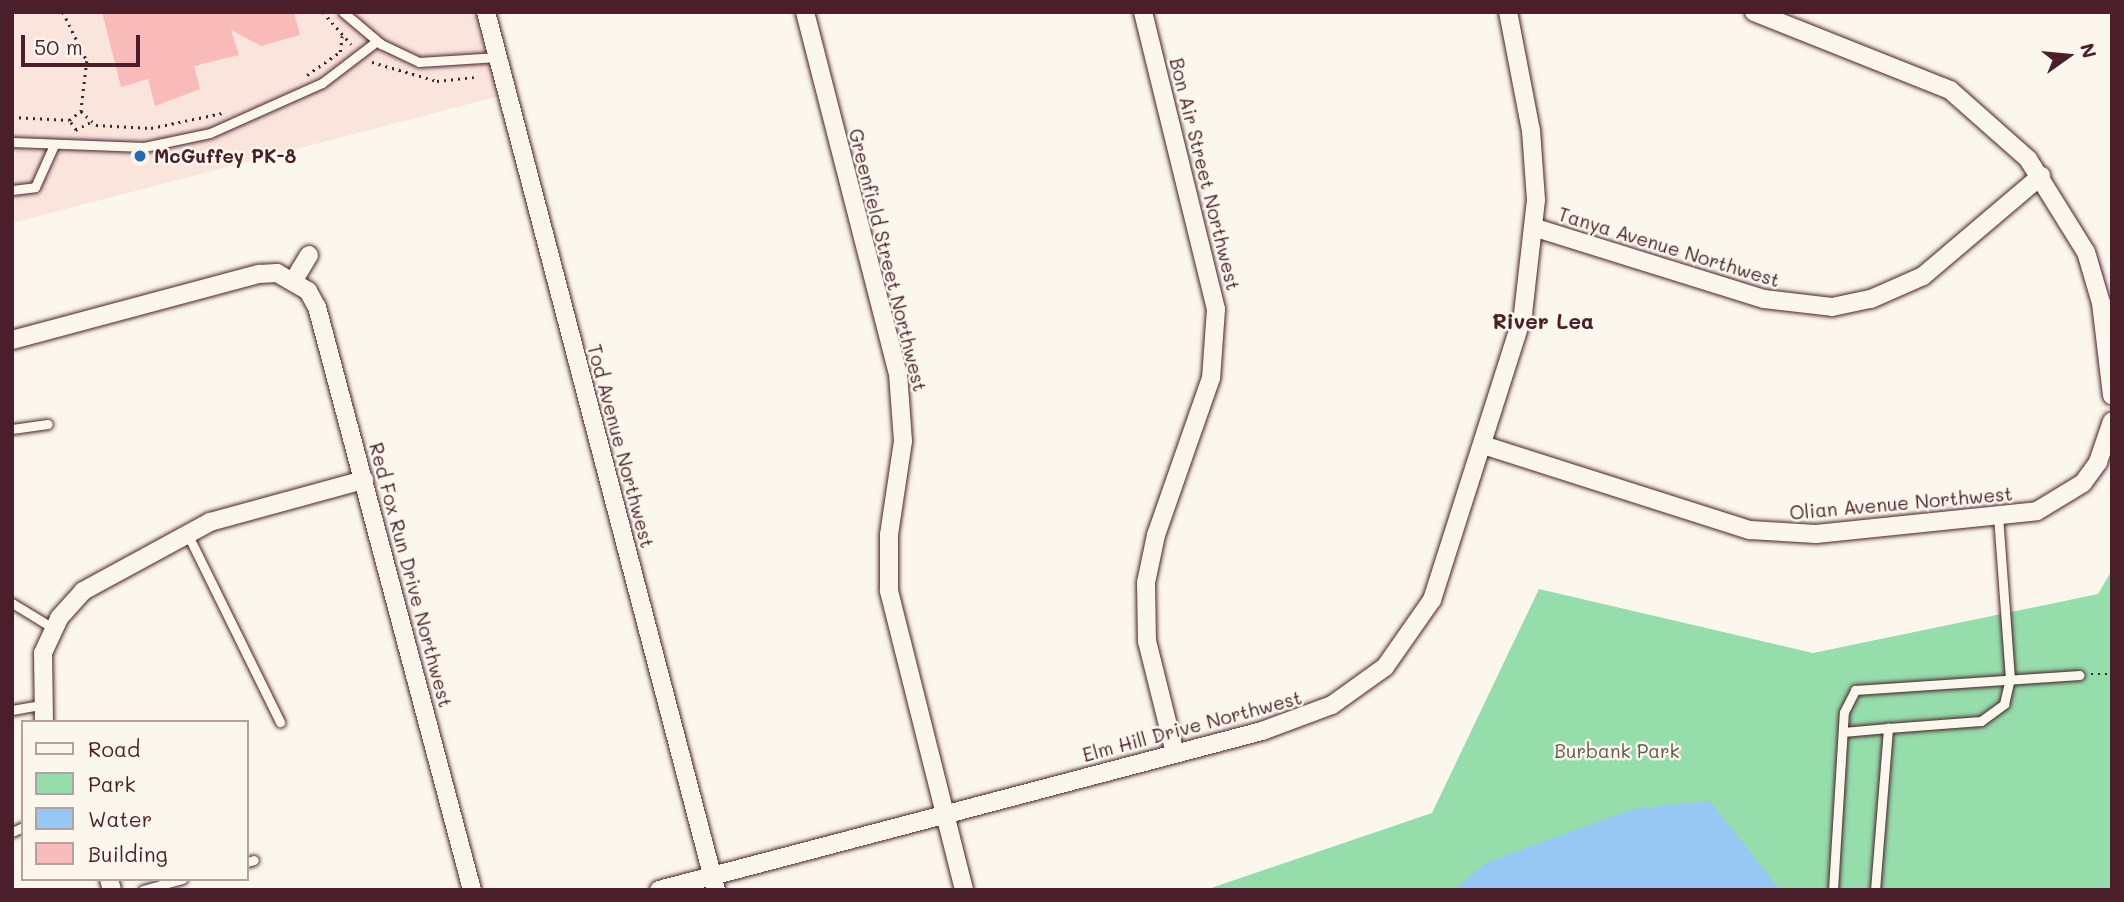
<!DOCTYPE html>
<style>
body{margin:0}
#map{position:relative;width:2124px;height:902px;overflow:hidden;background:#fbf7ec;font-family:Mali,sans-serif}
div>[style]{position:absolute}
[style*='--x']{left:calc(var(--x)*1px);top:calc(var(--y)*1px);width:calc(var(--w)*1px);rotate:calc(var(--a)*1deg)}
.built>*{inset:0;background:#fae5dd}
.green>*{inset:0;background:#95ddab}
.water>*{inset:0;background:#96c8f3}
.building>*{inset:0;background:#f8bbb9}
.path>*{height:2.5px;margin-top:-1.25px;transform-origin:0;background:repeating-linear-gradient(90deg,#4a1f2b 0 2px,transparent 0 7px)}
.roads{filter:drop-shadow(0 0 2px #4a1f2b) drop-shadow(0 0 2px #4a1f2b)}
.service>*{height:9px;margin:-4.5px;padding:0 4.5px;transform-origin:4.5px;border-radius:4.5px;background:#fbf7ec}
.minor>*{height:18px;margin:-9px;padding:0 9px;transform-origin:9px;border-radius:9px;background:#fbf7ec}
.dots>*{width:19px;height:19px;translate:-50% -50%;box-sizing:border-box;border:4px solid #fbf7ec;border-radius:50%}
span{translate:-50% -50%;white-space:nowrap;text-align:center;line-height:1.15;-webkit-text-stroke:5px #fbf7ec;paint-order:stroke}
.poi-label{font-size:19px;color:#4a1f2b;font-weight:700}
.left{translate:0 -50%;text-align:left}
.street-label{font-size:19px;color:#4a1f2b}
.park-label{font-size:19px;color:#605851}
.neighbourhood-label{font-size:21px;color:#4a1f2b;font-weight:700}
.frame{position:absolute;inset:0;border:14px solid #4a1f2b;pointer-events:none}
.legend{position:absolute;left:21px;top:720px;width:228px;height:161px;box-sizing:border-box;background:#fbf7ec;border:2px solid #b4a19f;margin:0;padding:9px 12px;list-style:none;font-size:21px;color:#4a1f2b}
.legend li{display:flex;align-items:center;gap:14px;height:35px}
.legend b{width:35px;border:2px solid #b4a19f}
.north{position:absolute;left:2033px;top:21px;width:70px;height:70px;-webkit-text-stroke:5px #fbf7ec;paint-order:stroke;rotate:75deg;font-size:19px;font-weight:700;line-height:28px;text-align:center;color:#4a1f2b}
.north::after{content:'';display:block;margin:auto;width:24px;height:32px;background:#4a1f2b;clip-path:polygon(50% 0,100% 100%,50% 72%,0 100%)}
.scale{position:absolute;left:21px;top:35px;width:119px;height:32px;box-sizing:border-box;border:4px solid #4a1f2b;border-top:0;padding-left:9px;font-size:21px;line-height:24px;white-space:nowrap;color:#4a1f2b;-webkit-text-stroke:5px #fbf7ec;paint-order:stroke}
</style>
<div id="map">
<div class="built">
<div style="clip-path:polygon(12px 12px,478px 12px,500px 96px,12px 223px)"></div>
</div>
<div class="green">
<div style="clip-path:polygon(2112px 570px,2112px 890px,1205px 890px,1432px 813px,1539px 589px,1813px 653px,2098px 594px)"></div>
</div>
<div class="water">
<div style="clip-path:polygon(1710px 801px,1780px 890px,1454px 890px,1486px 863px,1633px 809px)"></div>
</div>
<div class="building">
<div style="clip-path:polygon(102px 12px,294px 12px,300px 35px,261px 46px,231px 30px,239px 55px,194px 66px,200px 89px,155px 106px,148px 79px,121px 87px)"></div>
</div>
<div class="path">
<div style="--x:63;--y:12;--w:55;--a:63.9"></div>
<div style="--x:87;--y:61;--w:50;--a:96.8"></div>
<div style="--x:323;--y:12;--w:43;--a:48.8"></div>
<div style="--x:372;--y:62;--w:68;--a:16.3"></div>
<div style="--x:437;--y:81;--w:37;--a:-6"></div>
<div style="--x:307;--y:75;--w:40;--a:-34.9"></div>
<div style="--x:340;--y:52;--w:16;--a:-83"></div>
<div style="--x:12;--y:117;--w:57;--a:3"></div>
<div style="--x:90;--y:123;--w:16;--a:153"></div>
<div style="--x:76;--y:130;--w:12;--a:-125"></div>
<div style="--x:69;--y:120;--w:15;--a:-37"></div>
<div style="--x:81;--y:111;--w:21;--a:43"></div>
<div style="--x:96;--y:125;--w:55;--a:3.1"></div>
<div style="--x:151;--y:128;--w:73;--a:-11.9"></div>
<div style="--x:2091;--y:674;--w:21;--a:0"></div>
</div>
<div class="roads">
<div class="service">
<div style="--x:343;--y:12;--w:50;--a:40.1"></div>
<div style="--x:381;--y:44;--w:42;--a:25.3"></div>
<div style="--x:419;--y:62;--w:79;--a:-3.6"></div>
<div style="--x:12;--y:142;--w:132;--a:2.2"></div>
<div style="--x:144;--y:147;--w:67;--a:-12"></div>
<div style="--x:210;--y:133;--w:123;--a:-24.1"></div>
<div style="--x:322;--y:83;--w:69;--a:-37.4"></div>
<div style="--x:12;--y:190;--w:23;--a:-7"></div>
<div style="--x:35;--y:187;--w:46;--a:-65.7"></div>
<div style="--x:12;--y:429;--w:36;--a:-8"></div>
<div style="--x:187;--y:533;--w:211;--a:63.8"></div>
<div style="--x:12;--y:603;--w:48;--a:31.4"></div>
<div style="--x:12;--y:710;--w:28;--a:-10"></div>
<div style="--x:1843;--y:732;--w:45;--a:-5.1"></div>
<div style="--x:12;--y:832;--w:12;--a:-24"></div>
<div style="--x:247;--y:862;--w:7;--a:-16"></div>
<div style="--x:143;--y:890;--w:41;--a:-15.8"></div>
<div style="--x:1833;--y:890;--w:178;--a:-86.5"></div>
<div style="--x:1844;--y:712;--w:25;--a:-63"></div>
<div style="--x:1855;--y:690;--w:225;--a:-3.8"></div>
<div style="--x:1875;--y:890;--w:163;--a:-85.4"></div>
<div style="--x:1888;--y:728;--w:93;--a:-4.3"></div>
<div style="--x:1981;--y:721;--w:29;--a:-36"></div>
<div style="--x:2004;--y:704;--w:26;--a:-77"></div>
<div style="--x:2010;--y:679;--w:162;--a:-94.2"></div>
</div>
<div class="minor">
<div style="--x:486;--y:12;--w:908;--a:75.32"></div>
<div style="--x:805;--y:12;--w:373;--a:75.6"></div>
<div style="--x:898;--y:373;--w:68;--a:85.8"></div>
<div style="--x:903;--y:441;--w:95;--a:98.5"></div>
<div style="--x:889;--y:535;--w:56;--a:90"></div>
<div style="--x:889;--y:591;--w:308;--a:75.9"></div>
<div style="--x:1143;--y:12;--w:306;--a:76.2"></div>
<div style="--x:1216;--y:309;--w:69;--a:94.1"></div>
<div style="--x:1211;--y:378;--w:166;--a:109.3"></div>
<div style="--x:1156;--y:535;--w:49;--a:101.8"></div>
<div style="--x:1146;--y:583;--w:58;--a:89"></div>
<div style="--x:1147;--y:641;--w:115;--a:76"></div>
<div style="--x:1754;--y:12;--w:211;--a:21.7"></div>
<div style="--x:1950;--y:90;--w:104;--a:41.5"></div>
<div style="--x:2028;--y:159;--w:110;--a:58.1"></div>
<div style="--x:2086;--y:252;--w:53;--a:73.6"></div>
<div style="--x:2101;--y:303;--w:93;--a:83.2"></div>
<div style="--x:1536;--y:228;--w:239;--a:17.3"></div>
<div style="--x:1764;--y:299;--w:68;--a:6.7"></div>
<div style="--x:1832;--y:307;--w:40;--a:-12"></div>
<div style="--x:1871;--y:299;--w:57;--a:-23.9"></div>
<div style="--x:1923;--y:276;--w:155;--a:-40.3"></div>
<div style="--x:294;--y:280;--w:29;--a:-59"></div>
<div style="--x:12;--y:340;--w:256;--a:-15"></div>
<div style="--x:259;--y:274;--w:18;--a:-3"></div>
<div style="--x:277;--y:273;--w:36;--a:30"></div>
<div style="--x:308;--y:291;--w:18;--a:61"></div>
<div style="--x:317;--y:307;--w:603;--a:75.11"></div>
<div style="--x:1483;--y:445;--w:280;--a:17.7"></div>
<div style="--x:1750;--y:530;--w:66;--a:3.5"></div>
<div style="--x:1816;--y:534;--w:222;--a:-5.9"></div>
<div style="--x:2037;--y:511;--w:54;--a:-31.3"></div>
<div style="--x:2083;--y:483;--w:26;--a:-54"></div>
<div style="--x:2098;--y:462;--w:43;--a:-71.1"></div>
<div style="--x:44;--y:722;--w:69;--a:-90.8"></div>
<div style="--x:43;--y:653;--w:38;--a:-65"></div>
<div style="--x:59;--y:618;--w:36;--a:-48"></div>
<div style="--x:83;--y:591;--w:145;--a:-28.5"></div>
<div style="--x:210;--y:522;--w:160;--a:-15.3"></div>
<div style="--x:109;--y:879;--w:11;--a:75"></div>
<div style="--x:659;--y:890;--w:624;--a:-14.77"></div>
<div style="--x:1262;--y:731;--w:75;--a:-20.4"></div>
<div style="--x:1332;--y:705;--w:65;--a:-35.6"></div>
<div style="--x:1385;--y:667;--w:82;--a:-55"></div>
<div style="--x:1432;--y:600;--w:300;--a:-72.3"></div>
<div style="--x:1523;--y:314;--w:115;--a:-83.5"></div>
<div style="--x:1536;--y:200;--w:69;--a:-94.1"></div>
<div style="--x:1531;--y:131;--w:121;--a:-100.9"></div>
</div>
</div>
<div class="dots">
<div style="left:140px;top:156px;background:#1f6fb2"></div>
</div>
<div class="poi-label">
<span class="left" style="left:154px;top:156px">McGuffey PK-8</span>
</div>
<div class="street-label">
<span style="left:1205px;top:174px;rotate:76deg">Bon Air Street Northwest</span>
<span style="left:1669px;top:247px;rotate:17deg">Tanya Avenue Northwest</span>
<span style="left:888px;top:260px;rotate:76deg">Greenfield Street Northwest</span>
<span style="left:621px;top:446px;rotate:75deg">Tod Avenue Northwest</span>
<span style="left:1901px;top:503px;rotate:-5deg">Olian Avenue Northwest</span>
<span style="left:411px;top:575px;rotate:75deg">Red Fox Run Drive Northwest</span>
<span style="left:1192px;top:726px;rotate:-15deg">Elm Hill Drive Northwest</span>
</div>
<div class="park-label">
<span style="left:1617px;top:751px">Burbank Park</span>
</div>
<div class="neighbourhood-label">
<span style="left:1543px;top:321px">River Lea</span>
</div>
<div class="frame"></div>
<ul class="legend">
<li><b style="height:9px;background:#fbf7ec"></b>Road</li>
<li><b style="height:19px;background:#95ddab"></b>Park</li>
<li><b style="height:19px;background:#96c8f3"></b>Water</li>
<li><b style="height:19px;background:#f8bbb9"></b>Building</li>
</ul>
<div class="north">N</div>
<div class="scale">50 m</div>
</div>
